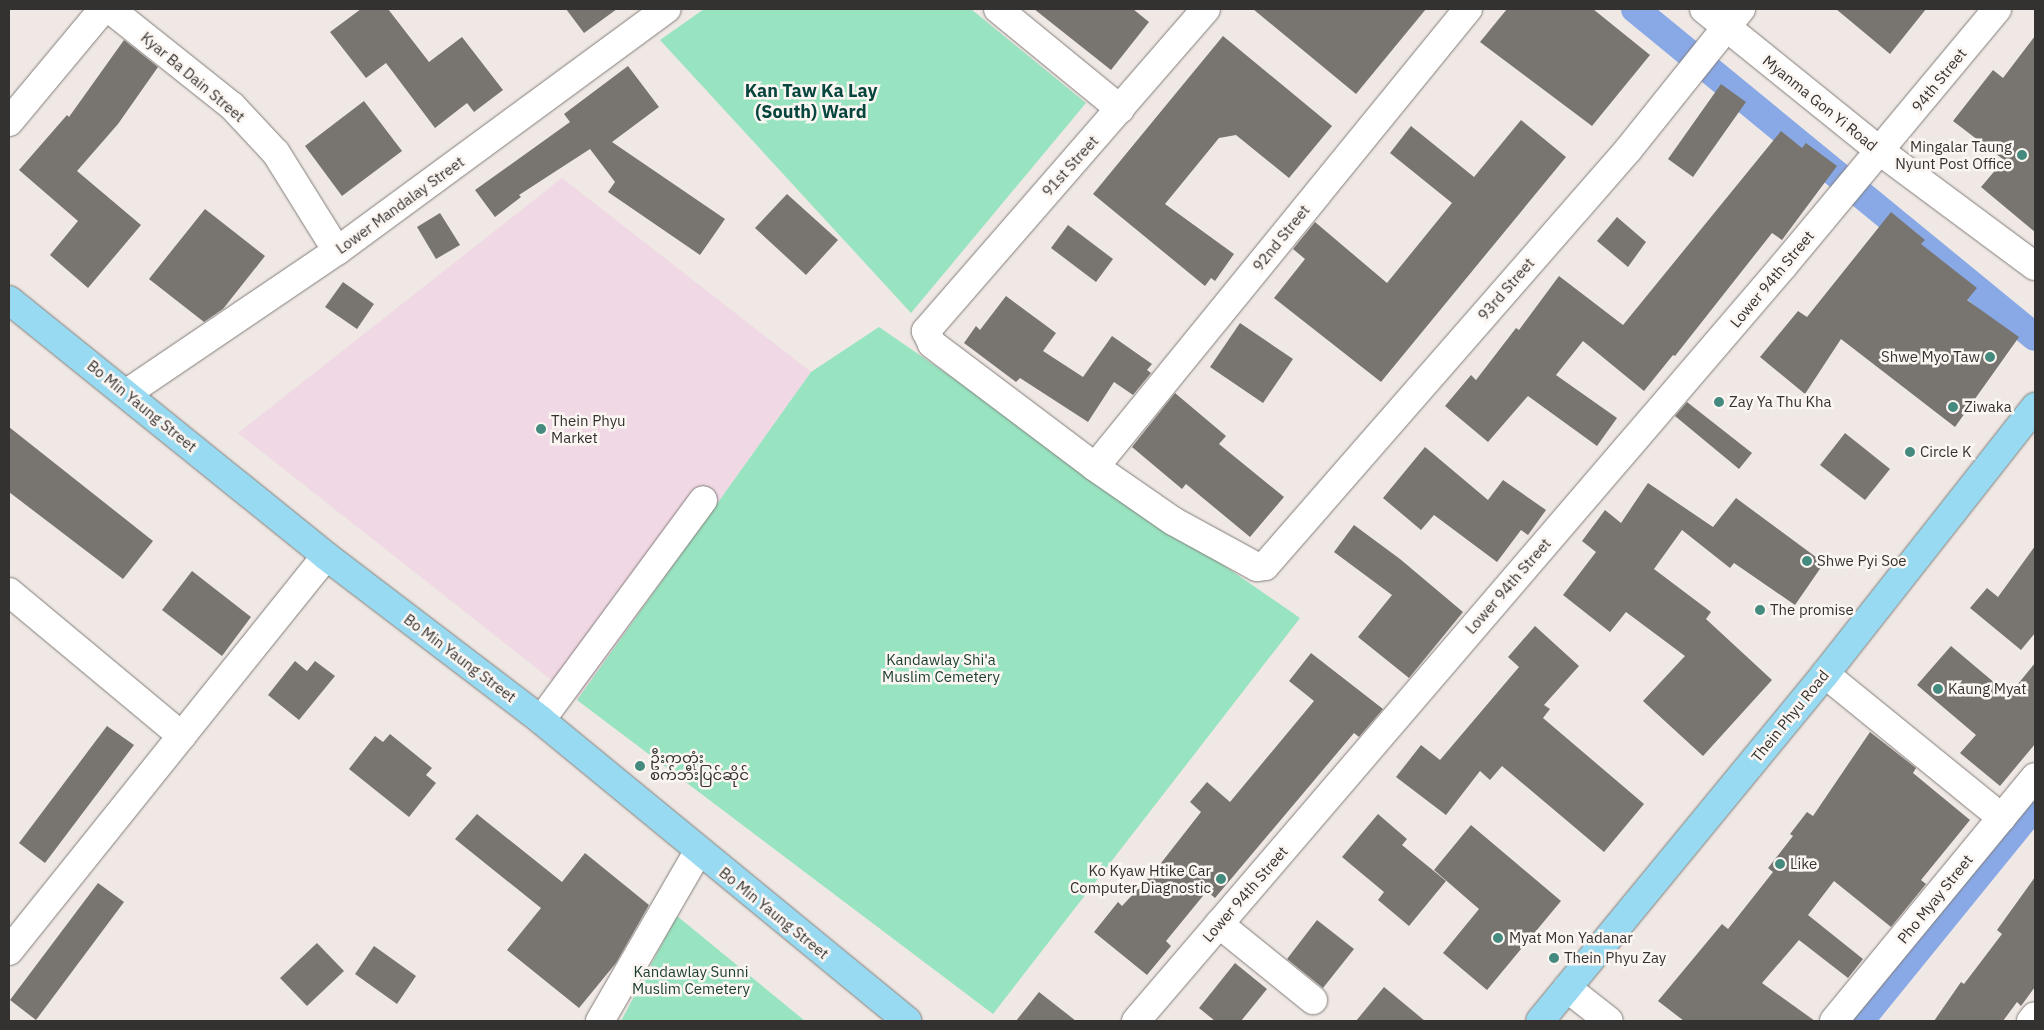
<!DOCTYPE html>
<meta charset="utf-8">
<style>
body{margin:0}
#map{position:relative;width:2044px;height:1030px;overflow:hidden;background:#efe8e4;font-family:"IBM Plex Sans","Noto Sans Myanmar",sans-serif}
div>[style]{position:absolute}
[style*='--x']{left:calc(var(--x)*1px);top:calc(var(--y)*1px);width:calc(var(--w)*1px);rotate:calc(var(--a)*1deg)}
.commercial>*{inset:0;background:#f0d8e4}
.green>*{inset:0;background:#98e3c0}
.canal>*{height:28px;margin:-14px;padding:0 14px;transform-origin:14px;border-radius:14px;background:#89a9e6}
.building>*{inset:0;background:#787570}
.roads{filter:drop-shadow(0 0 1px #827c79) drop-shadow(0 0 1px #827c79)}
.minor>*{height:28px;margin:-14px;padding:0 14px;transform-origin:14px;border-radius:14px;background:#fff}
.major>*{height:28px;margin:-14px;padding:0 14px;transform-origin:14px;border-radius:14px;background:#98daf1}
.dots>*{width:14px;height:14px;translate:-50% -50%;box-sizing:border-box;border:2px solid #fcf6f2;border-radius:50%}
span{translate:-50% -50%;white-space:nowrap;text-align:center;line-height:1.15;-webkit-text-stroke:5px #fcf6f2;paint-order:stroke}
.street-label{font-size:15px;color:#343230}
.poi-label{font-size:15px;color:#343230}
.right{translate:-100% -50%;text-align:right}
.left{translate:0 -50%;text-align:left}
.park-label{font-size:15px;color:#183c2d}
.quarter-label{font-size:18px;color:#06453d;font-weight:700}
.frame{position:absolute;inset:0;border:10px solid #343230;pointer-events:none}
</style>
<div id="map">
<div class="commercial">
<div style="clip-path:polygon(562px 178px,811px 372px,577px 700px,238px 433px)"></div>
</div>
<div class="green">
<div style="clip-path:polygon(704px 9px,971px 9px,1086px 103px,911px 313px,660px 40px)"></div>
<div style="clip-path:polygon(879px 327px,1300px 618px,993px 1014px,577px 700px,811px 372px)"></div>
<div style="clip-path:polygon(677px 916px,805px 1021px,621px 1021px)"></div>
</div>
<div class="canal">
<div style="--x:1635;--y:9;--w:517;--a:39.35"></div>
<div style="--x:1860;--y:1021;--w:277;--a:-50.9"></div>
</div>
<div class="building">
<div style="clip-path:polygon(361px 9px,388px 9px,429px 62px,462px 37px,503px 90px,474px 112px,467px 103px,435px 128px,386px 63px,366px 78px,330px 32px)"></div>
<div style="clip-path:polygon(566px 9px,617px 9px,584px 33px)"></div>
<div style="clip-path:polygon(1034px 9px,1133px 9px,1149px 22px,1111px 70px)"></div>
<div style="clip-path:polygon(1253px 9px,1426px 9px,1356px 94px)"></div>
<div style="clip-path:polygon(1507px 9px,1593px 9px,1650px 55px,1592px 126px,1480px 42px)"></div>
<div style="clip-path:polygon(1836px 9px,1926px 9px,1890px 54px)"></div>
<div style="clip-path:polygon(1223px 36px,1332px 126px,1289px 178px,1236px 135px,1219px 138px,1165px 204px,1234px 254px,1215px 281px,1211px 278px,1205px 286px,1093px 194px)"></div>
<div style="clip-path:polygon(2035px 36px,2035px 232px,1981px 187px,2004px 160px,1953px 121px,1993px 70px,2003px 78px)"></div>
<div style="clip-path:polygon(124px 40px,158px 67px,118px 124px,77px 171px,141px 225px,88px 288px,50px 255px,78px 221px,19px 170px,67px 115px,69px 117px)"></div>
<div style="clip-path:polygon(628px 66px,659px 107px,612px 142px,725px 219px,700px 255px,608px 192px,615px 182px,590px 149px,519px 195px,521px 197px,495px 217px,475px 190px,570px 122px,564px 114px)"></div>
<div style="clip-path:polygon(1721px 84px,1746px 102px,1693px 177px,1668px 159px)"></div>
<div style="clip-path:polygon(364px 101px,402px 151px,342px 196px,305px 146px)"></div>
<div style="clip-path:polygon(1521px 120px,1566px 157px,1381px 382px,1274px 298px,1305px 259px,1293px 249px,1315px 222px,1387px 283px,1452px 203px,1390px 153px,1411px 126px,1474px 177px)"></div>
<div style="clip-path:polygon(1781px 131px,1802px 148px,1806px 143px,1837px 166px,1782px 240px,1772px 233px,1675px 356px,1673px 355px,1644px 391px,1583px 341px,1556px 375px,1617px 418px,1597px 446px,1528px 396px,1488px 442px,1445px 406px,1471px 375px,1476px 380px,1516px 328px,1519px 330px,1559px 276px,1623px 325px)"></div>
<div style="clip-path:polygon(787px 194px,838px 240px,806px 275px,755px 228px)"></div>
<div style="clip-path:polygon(205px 209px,265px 256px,223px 309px,204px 322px,149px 279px)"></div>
<div style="clip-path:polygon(1891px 212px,1925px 240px,1921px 244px,1977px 288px,1967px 300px,2019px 337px,1955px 427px,1841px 339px,1805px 394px,1760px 357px,1798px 311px,1807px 317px)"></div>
<div style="clip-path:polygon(440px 213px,460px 245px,436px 259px,417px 227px)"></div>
<div style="clip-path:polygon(1617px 217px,1646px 242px,1628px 267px,1597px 241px)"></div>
<div style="clip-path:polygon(1068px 225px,1113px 259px,1096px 282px,1051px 248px)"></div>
<div style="clip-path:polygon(343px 282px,374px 304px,357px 329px,325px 307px)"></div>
<div style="clip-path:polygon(1006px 296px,1056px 333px,1043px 351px,1083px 377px,1112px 336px,1152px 364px,1147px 370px,1151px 373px,1133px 395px,1114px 382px,1088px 422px,1020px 378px,1016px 382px,964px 343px,976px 326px,980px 330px)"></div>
<div style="clip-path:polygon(1240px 323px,1293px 359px,1263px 403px,1210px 367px)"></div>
<div style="clip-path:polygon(1175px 393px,1226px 436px,1219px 444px,1284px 497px,1250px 537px,1186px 484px,1182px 489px,1132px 447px)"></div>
<div style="clip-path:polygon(1687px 402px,1752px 453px,1739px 469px,1675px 416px)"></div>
<div style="clip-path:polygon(9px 427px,153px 541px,123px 579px,9px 492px)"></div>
<div style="clip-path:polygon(1845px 433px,1890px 469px,1865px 500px,1820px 465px)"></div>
<div style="clip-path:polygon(1425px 447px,1488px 500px,1503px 480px,1546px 510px,1528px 535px,1521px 530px,1497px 562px,1434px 515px,1421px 530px,1383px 498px)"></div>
<div style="clip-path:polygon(1648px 483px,1713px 527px,1736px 498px,1824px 563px,1795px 605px,1734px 563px,1730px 568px,1682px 530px,1654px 569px,1711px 612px,1706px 619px,1772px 680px,1703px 756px,1643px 701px,1685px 656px,1626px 612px,1610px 632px,1563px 595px,1596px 552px,1582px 541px,1605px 510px,1621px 523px)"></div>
<div style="clip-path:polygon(1354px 525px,1400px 559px,1463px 612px,1409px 678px,1358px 637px,1392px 595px,1334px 552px)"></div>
<div style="clip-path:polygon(2035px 546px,2035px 633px,2021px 650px,1970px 608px,1987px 588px,1998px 597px)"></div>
<div style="clip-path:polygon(192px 571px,251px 617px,222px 656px,162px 610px)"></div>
<div style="clip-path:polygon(1535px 626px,1579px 666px,1544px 705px,1550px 709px,1543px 718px,1644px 804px,1604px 852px,1502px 766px,1490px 780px,1480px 771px,1446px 815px,1396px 777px,1421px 745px,1440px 760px,1519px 667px,1508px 657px)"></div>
<div style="clip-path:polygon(1951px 646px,2009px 695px,2035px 663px,2035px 744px,2000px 786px,1960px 753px,1976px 735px,1917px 685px)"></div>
<div style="clip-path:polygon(1311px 653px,1383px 709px,1359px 737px,1354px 733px,1215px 898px,1207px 891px,1166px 941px,1171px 946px,1147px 975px,1094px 932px,1118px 902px,1122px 906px,1154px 872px,1201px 812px,1190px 802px,1207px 782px,1230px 802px,1314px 701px,1289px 681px)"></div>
<div style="clip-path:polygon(295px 661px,307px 671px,315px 661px,335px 676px,299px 720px,268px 695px)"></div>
<div style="clip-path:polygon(107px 726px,134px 745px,45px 863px,19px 843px)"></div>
<div style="clip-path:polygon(1870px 732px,1916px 768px,1913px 773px,1970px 820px,1921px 880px,1926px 884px,1891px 927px,1834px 881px,1808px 915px,1863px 959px,1848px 978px,1799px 940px,1762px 983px,1815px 1021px,1684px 1021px,1658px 1001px,1722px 924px,1728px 929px,1773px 872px,1768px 868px,1793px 836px,1790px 834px,1807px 812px,1813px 816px)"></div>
<div style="clip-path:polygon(390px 734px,432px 768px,426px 775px,436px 783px,409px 817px,349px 769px,375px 736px,383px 742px)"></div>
<div style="clip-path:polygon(477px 814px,562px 882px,585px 853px,649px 905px,616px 963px,579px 1008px,507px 950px,541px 908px,455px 839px)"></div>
<div style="clip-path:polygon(1378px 814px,1407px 839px,1402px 845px,1446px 881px,1409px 926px,1378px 900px,1384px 892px,1342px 857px)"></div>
<div style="clip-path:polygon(1471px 825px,1561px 901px,1487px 990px,1443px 953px,1479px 909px,1434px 870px)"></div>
<div style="clip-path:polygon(2035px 877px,2035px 987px,2021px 1006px,2017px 1002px,2003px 1021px,1934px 1021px,1961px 982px,1964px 984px,2002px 934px,1997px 930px)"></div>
<div style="clip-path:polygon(98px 883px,124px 902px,36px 1020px,10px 1000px)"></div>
<div style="clip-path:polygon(1317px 920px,1354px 949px,1323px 988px,1287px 959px)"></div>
<div style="clip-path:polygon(317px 943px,344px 971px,307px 1006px,280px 978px)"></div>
<div style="clip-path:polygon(374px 946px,416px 976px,397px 1004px,355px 974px)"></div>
<div style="clip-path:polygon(1235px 963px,1267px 989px,1241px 1021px,1215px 1021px,1199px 1008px)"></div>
<div style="clip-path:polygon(1384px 987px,1425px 1021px,1356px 1021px)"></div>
<div style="clip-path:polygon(1039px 992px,1076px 1021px,1016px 1021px)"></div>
</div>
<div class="roads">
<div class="minor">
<div style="--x:110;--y:9;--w:156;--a:38.5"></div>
<div style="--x:232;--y:106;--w:64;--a:46.9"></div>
<div style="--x:276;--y:153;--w:115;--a:58.1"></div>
<div style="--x:998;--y:9;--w:158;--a:39.3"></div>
<div style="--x:1206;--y:9;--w:427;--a:131"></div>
<div style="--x:926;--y:331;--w:14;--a:65"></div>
<div style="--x:932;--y:344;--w:204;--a:37"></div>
<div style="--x:1095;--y:467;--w:95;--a:34.7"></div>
<div style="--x:1173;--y:521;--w:96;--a:28.7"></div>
<div style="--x:1257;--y:567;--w:8;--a:-7"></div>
<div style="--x:1265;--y:566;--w:552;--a:-48.89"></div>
<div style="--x:1628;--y:150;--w:181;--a:-51.3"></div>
<div style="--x:1704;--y:9;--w:226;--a:38.9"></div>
<div style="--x:1880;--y:151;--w:193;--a:36.6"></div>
<div style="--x:9;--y:122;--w:147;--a:-50.2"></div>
<div style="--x:127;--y:393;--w:254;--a:-34.1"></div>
<div style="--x:337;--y:251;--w:409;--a:-36.3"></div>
<div style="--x:1095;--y:467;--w:591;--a:-50.84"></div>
<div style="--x:9;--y:592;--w:225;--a:39.8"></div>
<div style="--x:1825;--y:674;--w:228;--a:39.1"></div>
<div style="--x:541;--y:720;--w:273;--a:-53.6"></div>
<div style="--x:1219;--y:924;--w:121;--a:39"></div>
<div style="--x:9;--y:951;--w:506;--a:-51.25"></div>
<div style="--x:1567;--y:988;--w:53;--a:38.2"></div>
<div style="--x:600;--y:1021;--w:195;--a:-59.9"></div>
<div style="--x:1136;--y:1021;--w:996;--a:-49.4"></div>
<div style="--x:1784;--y:265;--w:333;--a:-50.2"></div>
<div style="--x:1834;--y:1021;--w:316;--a:-50.5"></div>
<div style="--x:2031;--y:1021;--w:6;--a:-51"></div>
</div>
<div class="major">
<div style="--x:9;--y:300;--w:407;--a:38.9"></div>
<div style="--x:326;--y:556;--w:270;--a:37.3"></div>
<div style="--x:541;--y:720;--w:474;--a:39.4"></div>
<div style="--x:1540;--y:1021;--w:449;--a:-50.6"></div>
<div style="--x:1825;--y:674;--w:340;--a:-51.8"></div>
</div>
</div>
<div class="dots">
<div style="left:2022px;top:155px;background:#458a7e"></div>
<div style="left:1990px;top:357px;background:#458a7e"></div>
<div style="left:1719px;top:402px;background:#458a7e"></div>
<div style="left:1953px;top:407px;background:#458a7e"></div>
<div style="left:541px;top:429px;background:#458a7e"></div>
<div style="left:1910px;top:452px;background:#458a7e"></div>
<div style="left:1807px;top:561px;background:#458a7e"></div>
<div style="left:1760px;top:610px;background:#458a7e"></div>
<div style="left:1938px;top:689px;background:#458a7e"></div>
<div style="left:640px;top:766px;background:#458a7e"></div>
<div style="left:1780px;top:864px;background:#458a7e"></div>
<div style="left:1221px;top:879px;background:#458a7e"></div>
<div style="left:1498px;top:938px;background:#458a7e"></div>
<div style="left:1554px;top:958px;background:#458a7e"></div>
</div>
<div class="street-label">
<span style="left:193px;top:77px;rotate:40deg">Kyar Ba Dain Street</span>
<span style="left:1939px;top:80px;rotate:-51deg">94th Street</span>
<span style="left:1820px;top:103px;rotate:39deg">Myanma Gon Yi Road</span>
<span style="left:1070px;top:166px;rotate:-48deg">91st Street</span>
<span style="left:400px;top:205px;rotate:-36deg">Lower Mandalay Street</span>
<span style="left:1281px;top:238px;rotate:-51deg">92nd Street</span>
<span style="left:1772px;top:279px;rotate:-50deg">Lower 94th Street</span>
<span style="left:1506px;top:289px;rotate:-49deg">93rd Street</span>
<span style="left:142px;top:406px;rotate:39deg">Bo Min Yaung Street</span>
<span style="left:1508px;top:586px;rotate:-49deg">Lower 94th Street</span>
<span style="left:460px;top:658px;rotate:37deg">Bo Min Yaung Street</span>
<span style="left:1790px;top:716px;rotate:-51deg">Thein Phyu Road</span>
<span style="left:1245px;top:894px;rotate:-49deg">Lower 94th Street</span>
<span style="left:1935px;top:899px;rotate:-51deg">Pho Myay Street</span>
<span style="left:774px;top:913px;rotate:39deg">Bo Min Yaung Street</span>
</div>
<div class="poi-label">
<span class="right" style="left:2012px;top:155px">Mingalar Taung<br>Nyunt Post Office</span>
<span class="right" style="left:1980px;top:357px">Shwe Myo Taw</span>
<span class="left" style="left:1729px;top:402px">Zay Ya Thu Kha</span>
<span class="left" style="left:1964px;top:407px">Ziwaka</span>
<span class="left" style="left:551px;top:429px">Thein Phyu<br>Market</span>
<span class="left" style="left:1920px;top:452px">Circle K</span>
<span class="left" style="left:1817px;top:561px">Shwe Pyi Soe</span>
<span class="left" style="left:1770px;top:610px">The promise</span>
<span class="left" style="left:1948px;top:689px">Kaung Myat</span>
<span class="left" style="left:650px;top:766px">ဦးကတုံး<br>စက်ဘီးပြင်ဆိုင်</span>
<span class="left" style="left:1790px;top:864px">Like</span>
<span class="right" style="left:1211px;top:879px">Ko Kyaw Htike Car<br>Computer Diagnostic</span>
<span class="left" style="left:1509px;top:938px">Myat Mon Yadanar</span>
<span class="left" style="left:1564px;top:958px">Thein Phyu Zay</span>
</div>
<div class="park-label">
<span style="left:941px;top:668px">Kandawlay Shi'a<br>Muslim Cemetery</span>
<span style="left:691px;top:980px">Kandawlay Sunni<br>Muslim Cemetery</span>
</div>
<div class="quarter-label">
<span style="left:811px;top:102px">Kan Taw Ka Lay<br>(South) Ward</span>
</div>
<div class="frame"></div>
</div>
